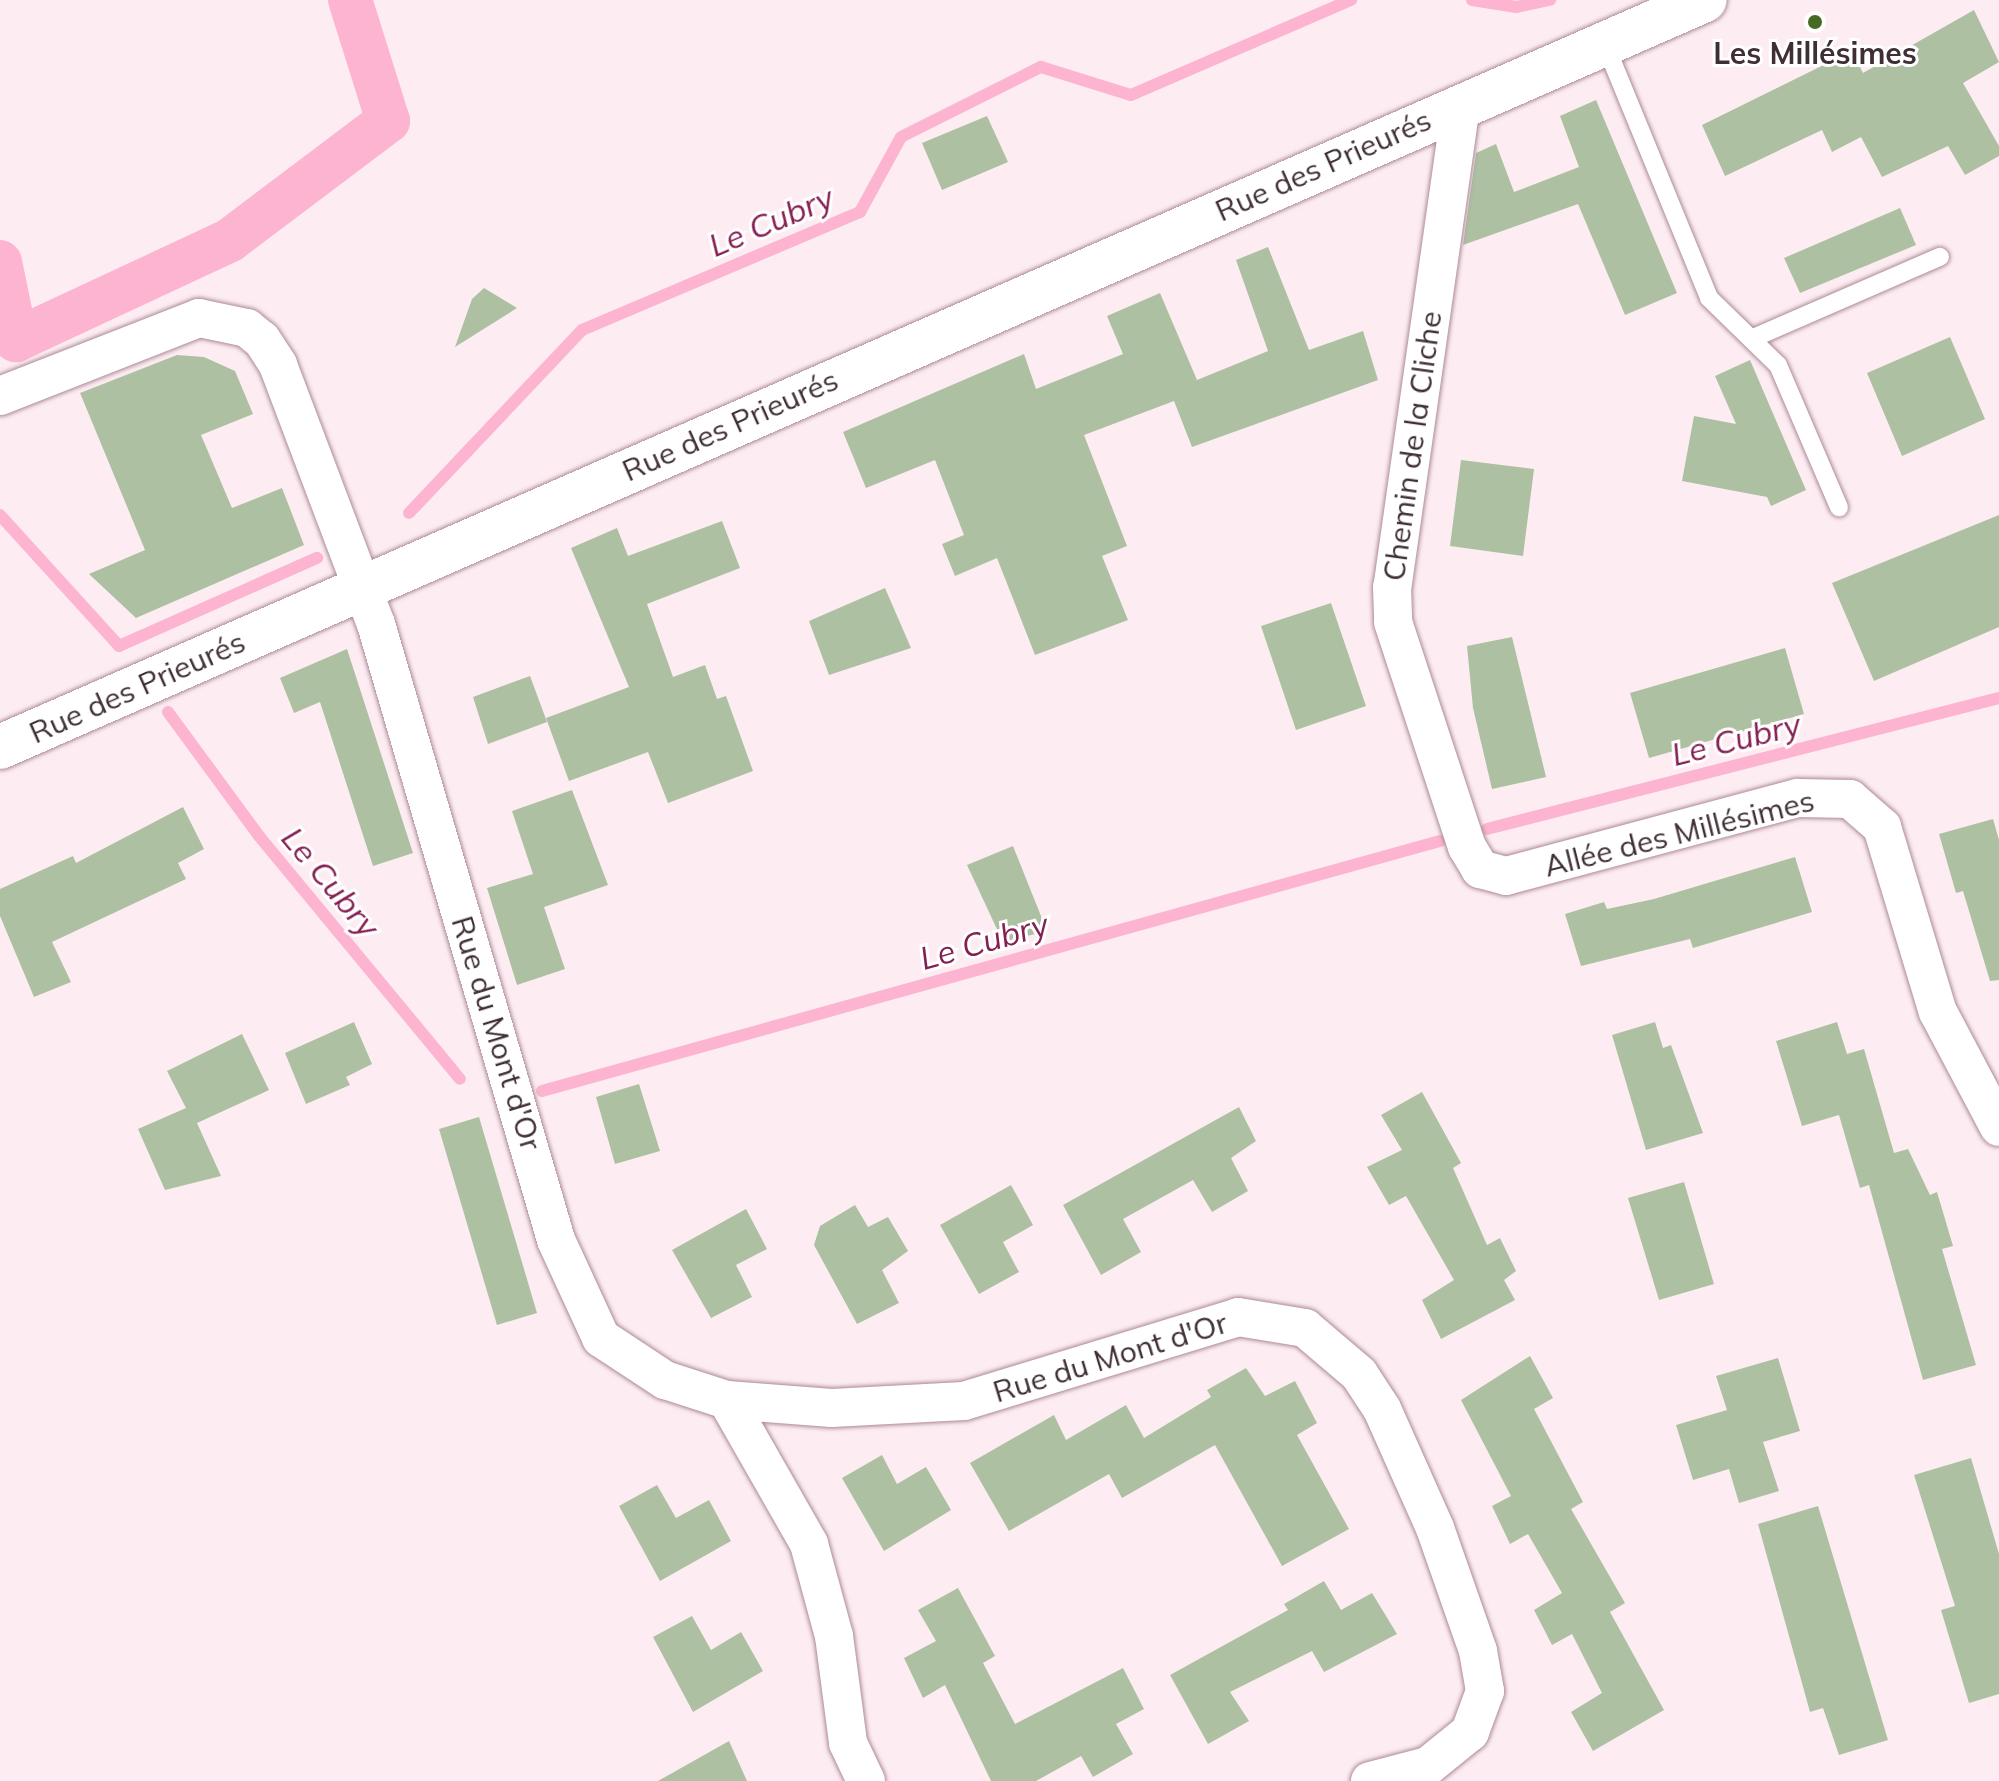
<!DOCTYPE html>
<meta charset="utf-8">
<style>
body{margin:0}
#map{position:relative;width:1999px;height:1781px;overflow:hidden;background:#fdedf3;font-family:Mulish,sans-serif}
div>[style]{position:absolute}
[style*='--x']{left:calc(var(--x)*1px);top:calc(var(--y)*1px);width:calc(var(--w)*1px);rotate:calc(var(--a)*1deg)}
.stream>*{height:12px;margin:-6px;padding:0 6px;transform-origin:6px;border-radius:6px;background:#fdb4d0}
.canal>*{height:44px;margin:-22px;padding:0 22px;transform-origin:22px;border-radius:22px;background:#fdb4d0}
.building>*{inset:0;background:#adc0a1}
.roads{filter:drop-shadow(0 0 2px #ad8996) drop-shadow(0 0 2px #ad8996)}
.lane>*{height:18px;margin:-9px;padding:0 9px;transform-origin:9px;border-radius:9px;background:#fff}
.street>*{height:38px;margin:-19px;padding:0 19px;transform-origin:19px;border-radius:19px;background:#fff}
.secondary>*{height:44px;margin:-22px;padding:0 22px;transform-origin:22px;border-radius:22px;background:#fff}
.dots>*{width:22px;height:22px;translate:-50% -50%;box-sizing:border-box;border:4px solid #fff;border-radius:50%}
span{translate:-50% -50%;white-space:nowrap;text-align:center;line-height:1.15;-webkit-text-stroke:6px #fff;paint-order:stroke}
.poi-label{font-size:30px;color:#3f2f35;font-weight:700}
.street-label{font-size:30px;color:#3f2f35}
.water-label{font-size:32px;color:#841f52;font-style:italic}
</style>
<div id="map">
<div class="stream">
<div style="--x:1472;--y:0;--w:45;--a:9"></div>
<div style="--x:1516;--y:7;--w:35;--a:-12"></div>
<div style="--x:409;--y:513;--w:252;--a:-46.6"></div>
<div style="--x:582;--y:330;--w:302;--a:-23"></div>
<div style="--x:860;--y:212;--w:85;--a:-61.3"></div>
<div style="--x:901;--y:137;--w:157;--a:-26.6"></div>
<div style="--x:1041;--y:67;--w:94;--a:17.3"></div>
<div style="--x:1131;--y:95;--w:240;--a:-23.4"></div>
<div style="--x:0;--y:515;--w:177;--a:47.7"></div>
<div style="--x:119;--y:646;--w:217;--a:-24"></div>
<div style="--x:168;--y:712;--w:154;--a:53.7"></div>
<div style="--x:259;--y:836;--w:315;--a:50.4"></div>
<div style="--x:1487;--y:829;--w:528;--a:-14.35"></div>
<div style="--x:542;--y:1091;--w:932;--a:-15.56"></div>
</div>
<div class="canal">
<div style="--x:0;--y:262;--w:80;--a:78.4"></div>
<div style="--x:16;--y:340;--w:236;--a:-25"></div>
<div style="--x:230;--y:240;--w:198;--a:-37"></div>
<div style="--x:388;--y:121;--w:127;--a:-107.4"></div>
</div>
<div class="building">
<div style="clip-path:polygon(1974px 10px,1999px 62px,1963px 83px,1999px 146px,1999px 156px,1965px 175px,1948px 146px,1882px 177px,1861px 137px,1832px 152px,1822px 130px,1725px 176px,1702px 125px,1852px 51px,1863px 73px)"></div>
<div style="clip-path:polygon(1596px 100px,1677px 293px,1625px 315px,1578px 204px,1463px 245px,1476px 153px,1496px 144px,1514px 192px,1579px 167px,1560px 116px)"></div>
<div style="clip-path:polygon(987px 116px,1008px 162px,942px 190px,922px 143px)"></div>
<div style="clip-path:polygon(1900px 208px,1916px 245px,1800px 293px,1784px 258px)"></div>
<div style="clip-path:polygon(1268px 247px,1309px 350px,1363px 331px,1378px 380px,1192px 447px,1174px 401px,1084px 435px,1127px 546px,1102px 556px,1128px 620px,1035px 655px,997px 558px,955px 576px,942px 544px,964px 535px,935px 460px,866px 488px,843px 432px,1024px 354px,1036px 389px,1123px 354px,1107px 316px,1160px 293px,1197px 380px,1268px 351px,1236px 260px)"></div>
<div style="clip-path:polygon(484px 288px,517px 308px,455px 347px,472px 299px)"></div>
<div style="clip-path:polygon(1950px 337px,1985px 419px,1902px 456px,1867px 373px)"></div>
<div style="clip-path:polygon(177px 355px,204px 357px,235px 371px,253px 414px,201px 435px,232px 508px,282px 488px,304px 545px,136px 618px,89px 574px,145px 550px,80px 393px)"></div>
<div style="clip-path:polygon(1750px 360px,1806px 490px,1771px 506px,1767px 497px,1682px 481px,1694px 416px,1736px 424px,1715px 376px)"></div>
<div style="clip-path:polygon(1461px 460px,1534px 469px,1523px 556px,1450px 546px)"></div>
<div style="clip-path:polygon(1999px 515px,1999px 627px,1874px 681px,1832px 583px)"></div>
<div style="clip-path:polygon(722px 521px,740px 568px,647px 604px,673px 677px,705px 665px,717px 699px,726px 696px,753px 771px,668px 803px,648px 752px,569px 781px,546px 718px,629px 687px,571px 548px,617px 528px,628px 556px)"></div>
<div style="clip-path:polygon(885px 588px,911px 648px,829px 675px,809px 621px)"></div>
<div style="clip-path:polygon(1331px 603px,1366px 706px,1296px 730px,1261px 626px)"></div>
<div style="clip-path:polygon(1512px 637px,1546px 777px,1492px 789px,1473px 708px,1467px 646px)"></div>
<div style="clip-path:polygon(1785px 648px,1804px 714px,1649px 758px,1630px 693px)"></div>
<div style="clip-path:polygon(347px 649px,413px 853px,373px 866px,320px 702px,294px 713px,280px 678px)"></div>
<div style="clip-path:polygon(530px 676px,547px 722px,488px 744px,473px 697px)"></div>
<div style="clip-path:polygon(572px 790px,608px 885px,544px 907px,565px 969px,517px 985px,487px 888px,533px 874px,512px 811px)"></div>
<div style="clip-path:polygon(183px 807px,204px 849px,178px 863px,186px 879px,52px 942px,71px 982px,34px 997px,0 916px,0 889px,73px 856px,76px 863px)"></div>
<div style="clip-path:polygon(1993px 819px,1999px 840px,1999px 980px,1990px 981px,1963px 891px,1956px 893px,1939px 834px)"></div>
<div style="clip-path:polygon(1013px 846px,1047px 931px,1003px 942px,967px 865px)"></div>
<div style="clip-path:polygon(1795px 857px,1812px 912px,1693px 948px,1690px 939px,1581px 966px,1565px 914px,1604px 902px,1607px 909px,1654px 899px)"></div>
<div style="clip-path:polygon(354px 1022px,372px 1064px,346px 1077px,350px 1085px,306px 1104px,285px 1053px)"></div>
<div style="clip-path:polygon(1655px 1022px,1663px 1048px,1671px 1045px,1703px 1133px,1646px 1150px,1612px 1035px)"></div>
<div style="clip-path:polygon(1837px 1022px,1847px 1054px,1864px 1049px,1894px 1153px,1908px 1149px,1930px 1195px,1937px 1192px,1953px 1246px,1942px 1249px,1976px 1365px,1923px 1380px,1869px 1185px,1860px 1188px,1839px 1115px,1802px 1126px,1776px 1041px)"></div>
<div style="clip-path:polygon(242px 1034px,269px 1090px,197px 1123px,221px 1176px,165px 1190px,138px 1129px,186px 1108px,167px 1071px)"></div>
<div style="clip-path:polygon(639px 1084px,660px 1151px,615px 1164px,596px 1097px)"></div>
<div style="clip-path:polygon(1422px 1092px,1461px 1163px,1453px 1168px,1487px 1245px,1500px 1238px,1516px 1271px,1504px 1280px,1515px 1300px,1441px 1339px,1422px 1300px,1454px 1280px,1406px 1196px,1389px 1205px,1367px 1167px,1402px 1150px,1381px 1115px)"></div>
<div style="clip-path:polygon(1239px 1107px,1256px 1141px,1231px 1158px,1248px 1191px,1212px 1212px,1193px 1180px,1123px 1219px,1141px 1252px,1101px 1275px,1063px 1205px)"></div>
<div style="clip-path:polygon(479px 1117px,537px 1313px,497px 1325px,439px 1129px)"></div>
<div style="clip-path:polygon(1684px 1182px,1714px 1284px,1659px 1300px,1628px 1198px)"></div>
<div style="clip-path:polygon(1011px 1185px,1033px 1225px,1003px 1242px,1019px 1272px,979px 1294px,940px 1225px)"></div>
<div style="clip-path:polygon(855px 1205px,868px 1227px,888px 1217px,908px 1251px,882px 1270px,899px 1303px,857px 1324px,814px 1245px,820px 1226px)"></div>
<div style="clip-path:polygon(746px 1209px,767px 1249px,736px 1265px,752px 1297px,711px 1318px,672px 1250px)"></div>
<div style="clip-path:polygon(1530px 1356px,1553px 1398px,1534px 1409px,1583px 1502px,1571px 1509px,1625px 1603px,1610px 1612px,1664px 1710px,1593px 1751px,1571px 1712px,1602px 1693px,1572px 1634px,1552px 1645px,1534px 1610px,1562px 1593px,1528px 1534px,1510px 1544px,1492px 1506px,1511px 1496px,1461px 1400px)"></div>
<div style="clip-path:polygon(1778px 1358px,1800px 1431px,1763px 1442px,1779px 1491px,1739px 1503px,1729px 1469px,1693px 1480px,1676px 1425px,1727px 1410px,1716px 1376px)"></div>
<div style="clip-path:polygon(1246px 1368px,1265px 1396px,1295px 1381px,1317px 1423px,1297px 1435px,1349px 1529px,1282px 1566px,1215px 1445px,1122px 1498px,1109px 1474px,1009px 1531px,970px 1463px,1054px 1415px,1066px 1440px,1126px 1405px,1144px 1438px,1211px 1397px,1207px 1390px)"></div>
<div style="clip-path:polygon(882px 1455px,897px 1484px,926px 1467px,951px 1510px,884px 1551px,842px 1478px)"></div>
<div style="clip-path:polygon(1971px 1458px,1999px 1554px,1999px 1694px,1969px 1703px,1941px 1610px,1955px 1606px,1914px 1475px)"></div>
<div style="clip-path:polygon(657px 1485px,676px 1518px,709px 1500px,731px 1541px,660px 1581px,619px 1506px)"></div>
<div style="clip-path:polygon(1818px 1506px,1888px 1740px,1839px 1755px,1823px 1708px,1810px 1712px,1758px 1524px)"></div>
<div style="clip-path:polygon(1324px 1581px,1341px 1610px,1372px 1593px,1397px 1634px,1324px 1672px,1312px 1651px,1230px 1692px,1249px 1721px,1208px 1744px,1170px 1675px,1288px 1610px,1284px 1604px)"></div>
<div style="clip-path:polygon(958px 1588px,995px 1656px,983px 1663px,1015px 1724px,1123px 1668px,1144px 1709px,1116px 1724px,1133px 1754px,1093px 1777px,1081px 1756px,1036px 1781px,991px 1781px,945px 1685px,923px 1698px,904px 1658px,936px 1641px,918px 1610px)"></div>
<div style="clip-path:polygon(692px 1616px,711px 1650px,741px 1632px,763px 1671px,693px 1712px,653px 1637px)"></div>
<div style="clip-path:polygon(729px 1741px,747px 1781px,658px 1781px)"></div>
</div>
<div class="roads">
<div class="lane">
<div style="--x:1605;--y:44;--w:274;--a:67.7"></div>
<div style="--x:1709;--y:298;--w:96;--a:44.2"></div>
<div style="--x:1778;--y:365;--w:155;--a:66.8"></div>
<div style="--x:1751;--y:339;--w:206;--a:-23.5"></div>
</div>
<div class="street">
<div style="--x:1461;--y:105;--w:487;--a:98.1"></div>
<div style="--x:1392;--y:587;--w:35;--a:88"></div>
<div style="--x:1393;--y:622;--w:237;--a:71.8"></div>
<div style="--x:1467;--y:847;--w:26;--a:59"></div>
<div style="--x:1480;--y:869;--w:27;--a:15"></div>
<div style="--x:1506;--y:876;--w:302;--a:-15"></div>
<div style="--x:1798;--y:798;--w:52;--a:1.1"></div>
<div style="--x:1850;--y:799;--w:43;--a:41.2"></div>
<div style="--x:1882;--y:827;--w:193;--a:73.2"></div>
<div style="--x:1938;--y:1012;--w:130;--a:62.1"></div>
<div style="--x:0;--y:396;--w:214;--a:-21.4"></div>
<div style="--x:199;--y:318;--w:49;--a:11.8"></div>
<div style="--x:247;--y:328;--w:19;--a:39"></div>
<div style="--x:262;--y:340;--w:30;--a:57"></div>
<div style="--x:278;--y:365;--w:277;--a:69.3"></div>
<div style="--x:376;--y:624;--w:642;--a:73.71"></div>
<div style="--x:556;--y:1240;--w:108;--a:65.3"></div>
<div style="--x:601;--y:1338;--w:77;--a:33.3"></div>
<div style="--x:665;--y:1380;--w:65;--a:17.9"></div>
<div style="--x:727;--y:1400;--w:105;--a:4.4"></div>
<div style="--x:832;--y:1408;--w:132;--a:-3"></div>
<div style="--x:964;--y:1401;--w:287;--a:-17"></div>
<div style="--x:1238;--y:1317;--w:68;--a:9.3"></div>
<div style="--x:1305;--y:1328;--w:71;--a:40.4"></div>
<div style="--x:1359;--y:1374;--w:42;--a:56.7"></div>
<div style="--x:1382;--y:1409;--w:130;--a:66"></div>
<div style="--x:1435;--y:1528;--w:130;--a:70.7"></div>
<div style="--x:1478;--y:1651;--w:41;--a:80.1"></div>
<div style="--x:1485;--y:1691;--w:44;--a:110.1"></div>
<div style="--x:1470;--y:1732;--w:54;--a:141"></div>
<div style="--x:1428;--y:1766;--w:60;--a:165.5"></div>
<div style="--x:727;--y:1400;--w:166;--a:60.3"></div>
<div style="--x:809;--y:1544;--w:95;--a:74.8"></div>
<div style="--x:834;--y:1636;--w:108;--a:82.5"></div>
<div style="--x:848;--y:1743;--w:42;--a:64.7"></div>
</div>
<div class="secondary">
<div style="--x:0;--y:747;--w:1861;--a:-23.66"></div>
</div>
</div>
<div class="dots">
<div style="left:1815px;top:22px;background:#446a23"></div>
</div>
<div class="poi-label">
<span style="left:1815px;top:53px">Les Millésimes</span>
</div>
<div class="street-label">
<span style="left:1323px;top:165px;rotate:-24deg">Rue des Prieurés</span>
<span style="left:730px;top:425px;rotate:-24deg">Rue des Prieurés</span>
<span style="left:1412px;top:446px;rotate:-82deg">Chemin de la Cliche</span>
<span style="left:137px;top:687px;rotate:-24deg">Rue des Prieurés</span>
<span style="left:1679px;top:833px;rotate:-14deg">Allée des Millésimes</span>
<span style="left:497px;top:1033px;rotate:73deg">Rue du Mont d'Or</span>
<span style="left:1110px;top:1357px;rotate:-17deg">Rue du Mont d'Or</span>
</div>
<div class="water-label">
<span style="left:771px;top:221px;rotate:-23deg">Le Cubry</span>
<span style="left:1736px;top:739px;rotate:-14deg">Le Cubry</span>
<span style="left:331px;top:882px;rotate:50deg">Le Cubry</span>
<span style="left:984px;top:941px;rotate:-16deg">Le Cubry</span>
</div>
</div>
